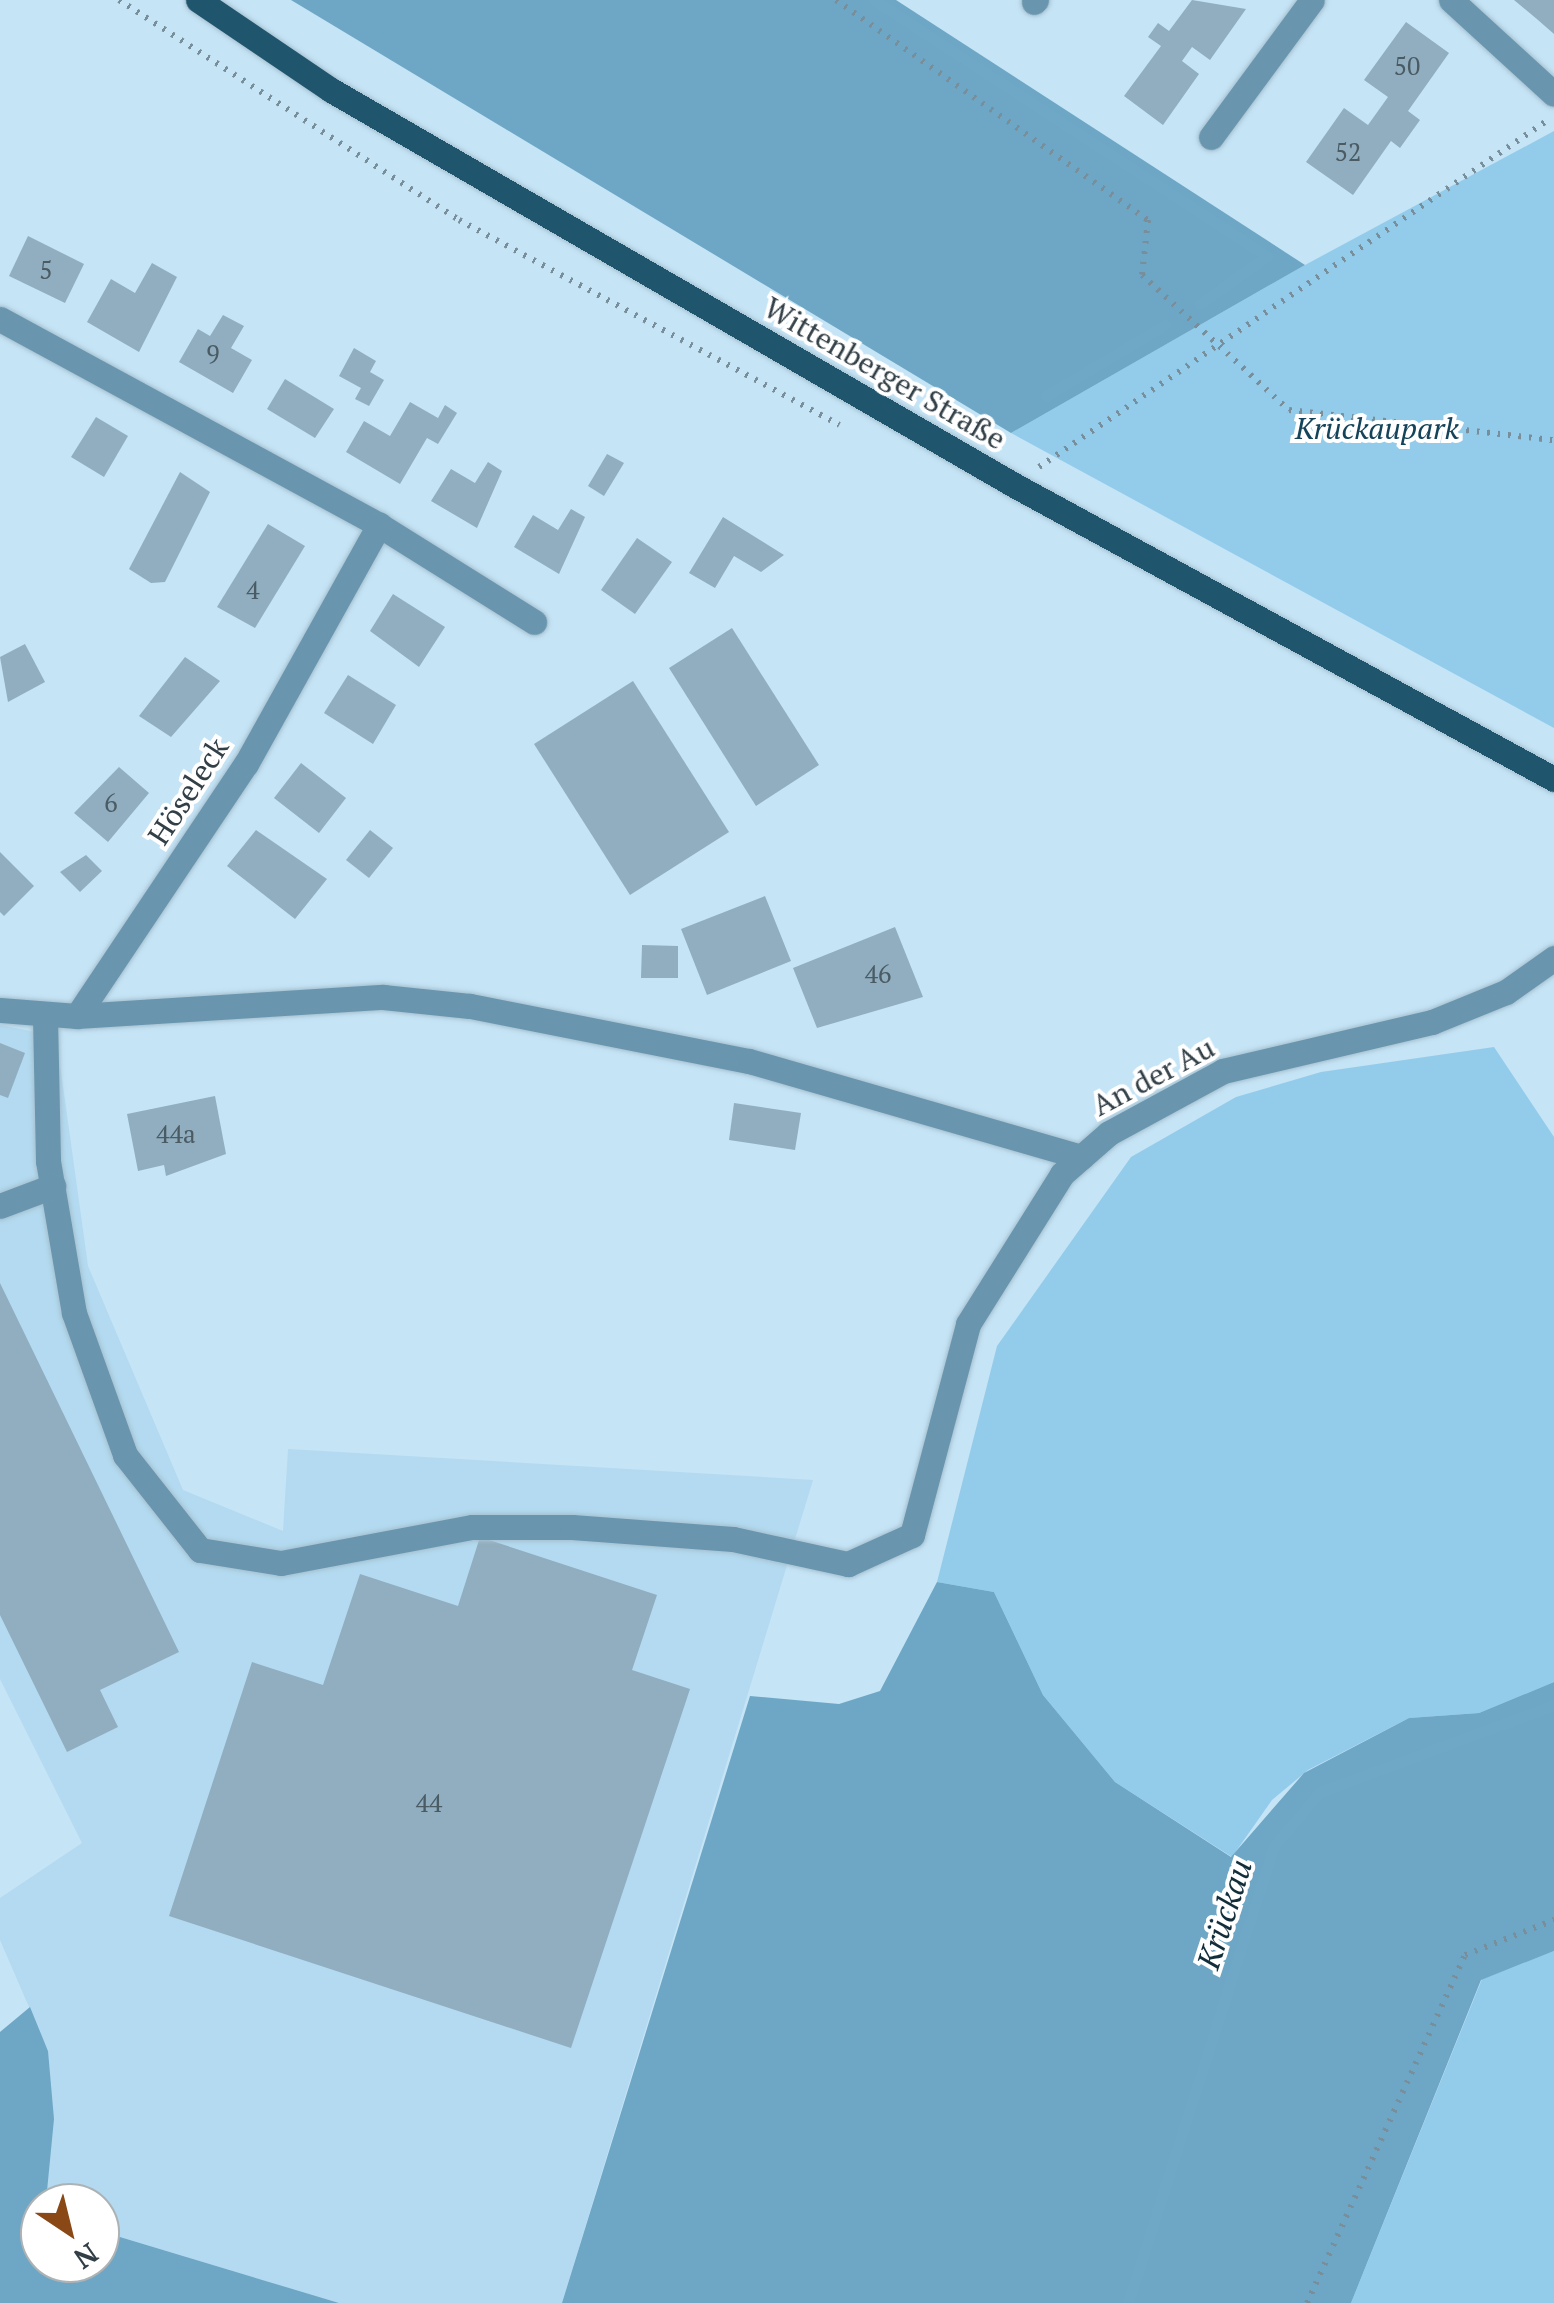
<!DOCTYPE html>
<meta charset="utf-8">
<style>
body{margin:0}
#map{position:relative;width:1554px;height:2303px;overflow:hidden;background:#c5e4f6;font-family:"PT Serif",serif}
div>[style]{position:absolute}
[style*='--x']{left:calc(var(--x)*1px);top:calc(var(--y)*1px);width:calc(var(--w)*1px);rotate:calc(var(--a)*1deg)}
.built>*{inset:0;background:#b3daf0}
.green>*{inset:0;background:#93cceb}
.forest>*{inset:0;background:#6da7c5}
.stream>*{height:11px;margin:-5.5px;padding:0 5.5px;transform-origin:5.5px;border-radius:5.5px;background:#6fa8c7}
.building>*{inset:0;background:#90aebf}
.path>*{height:6px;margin-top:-3px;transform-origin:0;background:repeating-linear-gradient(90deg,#788e9a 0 2.5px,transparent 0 10.5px)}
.roads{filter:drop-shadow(0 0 2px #a5c0cf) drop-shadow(0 0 2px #a5c0cf)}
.minor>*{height:25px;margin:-12.5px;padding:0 12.5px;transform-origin:12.5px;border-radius:12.5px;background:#6996ae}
.major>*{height:25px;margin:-12.5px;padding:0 12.5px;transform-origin:12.5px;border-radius:12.5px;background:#20556e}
span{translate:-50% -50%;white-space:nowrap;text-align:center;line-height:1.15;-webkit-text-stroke:8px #fff;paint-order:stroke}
.number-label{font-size:25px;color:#4a5b64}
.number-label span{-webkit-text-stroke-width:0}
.street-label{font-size:30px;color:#323f46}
.park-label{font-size:30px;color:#14445a;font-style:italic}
.water-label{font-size:32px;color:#122e3b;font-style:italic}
.north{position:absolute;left:20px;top:2183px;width:100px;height:100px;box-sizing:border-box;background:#fff;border:2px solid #adb2b5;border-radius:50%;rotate:145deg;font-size:28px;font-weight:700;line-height:40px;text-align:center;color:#323f46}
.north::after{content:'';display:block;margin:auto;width:35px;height:45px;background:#8a4816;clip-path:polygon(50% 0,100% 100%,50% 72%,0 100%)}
</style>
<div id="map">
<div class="built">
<div style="clip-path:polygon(0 1025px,56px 1036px,88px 1266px,183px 1490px,283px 1531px,288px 1449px,813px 1480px,562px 2303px,339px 2303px,100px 2231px,100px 2203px,46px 2203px,48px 2051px,0 1940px,0 1898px,82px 1843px,0 1679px)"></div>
</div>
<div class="green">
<div style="clip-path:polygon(1554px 131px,1554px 728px,1011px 433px,1305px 265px)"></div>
<div style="clip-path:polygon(1494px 1047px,1554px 1137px,1554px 1682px,1479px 1713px,1409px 1718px,1308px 1770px,1272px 1800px,1232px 1857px,1115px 1782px,1043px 1695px,994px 1592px,937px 1582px,997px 1346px,1131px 1157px,1236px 1097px,1321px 1072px)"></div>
<div style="clip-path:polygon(1554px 1951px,1554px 2303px,1351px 2303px,1482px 1979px)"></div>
</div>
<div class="forest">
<div style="clip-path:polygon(291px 0,896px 0,1305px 265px,1011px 433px)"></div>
<div style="clip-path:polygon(937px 1582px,994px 1592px,1043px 1695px,1115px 1782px,1231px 1857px,1304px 1773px,1409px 1718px,1479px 1713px,1554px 1682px,1554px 1951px,1481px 1980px,1351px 2303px,562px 2303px,750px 1696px,839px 1704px,880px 1691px)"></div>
<div style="clip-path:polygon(30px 2007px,48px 2051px,54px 2119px,40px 2263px,100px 2263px,100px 2231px,339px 2303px,0 2303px,0 2032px)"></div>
</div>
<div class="stream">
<div style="--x:874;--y:0;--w:469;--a:33.1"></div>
<div style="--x:1267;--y:256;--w:82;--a:144.4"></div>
<div style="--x:1046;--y:396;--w:139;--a:-30.8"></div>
<div style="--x:1128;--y:2303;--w:480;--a:-72.3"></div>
<div style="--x:1274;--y:1846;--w:71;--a:-49.6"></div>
<div style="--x:1320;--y:1792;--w:250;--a:-20.4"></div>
</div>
<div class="building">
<div style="clip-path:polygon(1192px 0,1246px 9px,1210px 60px,1192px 47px,1182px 61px,1199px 74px,1163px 125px,1124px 96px,1161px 46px,1148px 37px,1158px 23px,1169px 31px)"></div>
<div style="clip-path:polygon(1514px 0,1554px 0,1554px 34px,1538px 20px)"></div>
<div style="clip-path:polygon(1406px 22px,1449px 53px,1408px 111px,1420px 120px,1400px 148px,1391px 141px,1353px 195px,1306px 162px,1344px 108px,1368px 125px,1388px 97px,1364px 80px)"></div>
<div style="clip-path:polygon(28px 236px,84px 264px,65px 303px,9px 276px)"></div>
<div style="clip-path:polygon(152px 263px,177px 277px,139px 352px,87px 322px,111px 279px,135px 293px)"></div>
<div style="clip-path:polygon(223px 315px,244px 326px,231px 348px,252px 360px,233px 393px,179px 362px,198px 329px,210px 336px)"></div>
<div style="clip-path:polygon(354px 348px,376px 361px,370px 372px,384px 380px,369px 406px,355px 399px,361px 388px,339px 376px)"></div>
<div style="clip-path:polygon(285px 379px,334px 409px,315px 438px,267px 409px)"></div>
<div style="clip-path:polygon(410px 402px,438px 418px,445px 405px,457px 413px,438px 444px,427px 438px,400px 484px,346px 452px,364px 421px,390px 436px)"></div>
<div style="clip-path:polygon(96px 417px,128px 436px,104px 477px,71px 457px)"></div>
<div style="clip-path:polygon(607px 454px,624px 463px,604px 496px,588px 486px)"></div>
<div style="clip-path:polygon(488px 462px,502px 471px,477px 528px,431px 501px,451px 469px,475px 483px)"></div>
<div style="clip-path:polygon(180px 472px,210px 492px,165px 582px,151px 583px,129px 569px)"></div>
<div style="clip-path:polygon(571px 509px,585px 517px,559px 574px,514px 547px,533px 515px,558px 530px)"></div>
<div style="clip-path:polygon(723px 517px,784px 555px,761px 572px,734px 556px,715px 588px,689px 573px)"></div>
<div style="clip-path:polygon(268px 524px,305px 546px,255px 628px,217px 607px)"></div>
<div style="clip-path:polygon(637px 538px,672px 562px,635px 614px,601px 590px)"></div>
<div style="clip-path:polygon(393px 594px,445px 627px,419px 667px,370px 631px)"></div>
<div style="clip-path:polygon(732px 628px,819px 765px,756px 806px,669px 668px)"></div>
<div style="clip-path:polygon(25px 644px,45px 682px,8px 702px,0 657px)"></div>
<div style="clip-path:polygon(185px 657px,220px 681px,171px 737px,139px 716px)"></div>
<div style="clip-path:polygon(348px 675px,396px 705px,373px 744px,324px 713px)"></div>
<div style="clip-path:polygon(633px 681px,729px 832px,630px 895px,534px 744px)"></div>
<div style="clip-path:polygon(301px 763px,346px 798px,319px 833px,274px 798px)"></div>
<div style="clip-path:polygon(119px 767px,149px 793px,108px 842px,74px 813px)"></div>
<div style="clip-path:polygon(256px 830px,327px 879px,295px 919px,227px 866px)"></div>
<div style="clip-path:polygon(370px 830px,393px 848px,369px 878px,346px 860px)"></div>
<div style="clip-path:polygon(0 852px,34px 886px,4px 916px,0 912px)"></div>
<div style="clip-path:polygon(86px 855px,102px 871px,80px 892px,60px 872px)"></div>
<div style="clip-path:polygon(765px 896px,791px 961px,707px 995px,681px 929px)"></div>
<div style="clip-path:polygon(895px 927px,923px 997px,817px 1028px,793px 968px)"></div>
<div style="clip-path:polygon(642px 945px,678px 946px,678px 978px,641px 978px)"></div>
<div style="clip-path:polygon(0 1043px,25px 1053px,8px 1098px,0 1095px)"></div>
<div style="clip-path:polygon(215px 1096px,226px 1154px,166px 1176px,164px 1165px,138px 1171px,127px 1114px)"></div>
<div style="clip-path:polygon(734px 1103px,801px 1113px,795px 1150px,729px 1140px)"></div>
<div style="clip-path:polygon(0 1283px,179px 1652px,100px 1690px,118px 1727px,67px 1752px,0 1615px)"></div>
<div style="clip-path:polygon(480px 1537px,657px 1595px,632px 1670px,690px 1689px,571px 2048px,169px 1916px,252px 1662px,323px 1685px,360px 1574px,458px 1606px)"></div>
</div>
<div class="path">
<div style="--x:119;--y:0;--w:405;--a:32.9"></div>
<div style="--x:459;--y:220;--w:432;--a:28.3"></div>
<div style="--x:836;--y:0;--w:382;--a:35.2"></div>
<div style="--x:1148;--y:220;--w:55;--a:96.2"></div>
<div style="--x:1142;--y:275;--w:200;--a:42.6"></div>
<div style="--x:1289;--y:410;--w:267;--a:6.5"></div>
<div style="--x:1039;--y:467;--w:612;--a:-34.29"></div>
<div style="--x:1307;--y:2303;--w:382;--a:-65.6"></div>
<div style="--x:1465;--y:1955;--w:96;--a:-21.5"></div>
</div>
<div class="roads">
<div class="minor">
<div style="--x:1451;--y:0;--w:139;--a:42.4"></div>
<div style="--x:1034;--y:2;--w:3;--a:-45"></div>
<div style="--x:1211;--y:137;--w:170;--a:-53.6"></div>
<div style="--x:0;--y:319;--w:431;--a:28.5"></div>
<div style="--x:379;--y:525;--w:183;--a:32"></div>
<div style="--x:0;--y:1010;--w:77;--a:4.5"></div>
<div style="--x:77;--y:1016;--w:303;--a:-56.2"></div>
<div style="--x:246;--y:764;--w:274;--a:-60.9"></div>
<div style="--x:77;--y:1016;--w:307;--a:-3.6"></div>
<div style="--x:383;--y:997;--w:87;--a:5.9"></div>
<div style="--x:470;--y:1006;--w:284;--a:11.2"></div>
<div style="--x:749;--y:1061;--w:346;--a:16.1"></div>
<div style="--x:45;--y:1017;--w:144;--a:88.8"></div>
<div style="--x:48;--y:1161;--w:154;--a:80.3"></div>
<div style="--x:74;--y:1313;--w:151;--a:70.2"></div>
<div style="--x:125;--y:1455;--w:121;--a:51.7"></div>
<div style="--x:200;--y:1550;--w:82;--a:9.1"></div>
<div style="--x:281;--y:1563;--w:194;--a:-10.7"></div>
<div style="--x:472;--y:1527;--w:100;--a:0"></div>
<div style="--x:572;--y:1527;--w:161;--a:4.3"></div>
<div style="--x:733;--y:1539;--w:118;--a:12.3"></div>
<div style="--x:848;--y:1564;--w:70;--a:-24.4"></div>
<div style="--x:912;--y:1535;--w:218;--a:-75.1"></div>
<div style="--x:968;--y:1324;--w:177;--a:-57.9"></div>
<div style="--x:1062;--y:1174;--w:62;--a:-41.1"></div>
<div style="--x:1109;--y:1133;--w:130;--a:-28.5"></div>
<div style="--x:1223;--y:1071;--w:215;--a:-13.2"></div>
<div style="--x:1432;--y:1022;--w:80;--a:-22.1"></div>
<div style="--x:1506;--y:992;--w:59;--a:-35.3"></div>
<div style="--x:0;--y:1206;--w:57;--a:-20.7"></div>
</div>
<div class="major">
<div style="--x:198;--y:0;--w:161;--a:34.1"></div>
<div style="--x:331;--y:90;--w:789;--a:30.04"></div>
<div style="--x:1014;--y:485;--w:615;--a:28.57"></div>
</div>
</div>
<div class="number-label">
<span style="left:1407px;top:66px">50</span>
<span style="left:1348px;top:152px">52</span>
<span style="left:46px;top:270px">5</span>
<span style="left:213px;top:354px">9</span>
<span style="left:253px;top:590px">4</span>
<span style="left:111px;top:803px">6</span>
<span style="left:878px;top:974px">46</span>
<span style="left:176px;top:1134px">44a</span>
<span style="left:429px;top:1803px">44</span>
</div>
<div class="street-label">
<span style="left:885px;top:373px;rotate:30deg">Wittenberger Straße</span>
<span style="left:188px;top:791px;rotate:-57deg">Höseleck</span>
<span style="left:1153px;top:1076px;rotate:-28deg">An der Au</span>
</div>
<div class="park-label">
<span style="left:1377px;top:428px">Krückaupark</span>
</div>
<div class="water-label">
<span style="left:1224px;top:1914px;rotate:-72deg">Krückau</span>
</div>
<div class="north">N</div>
</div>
